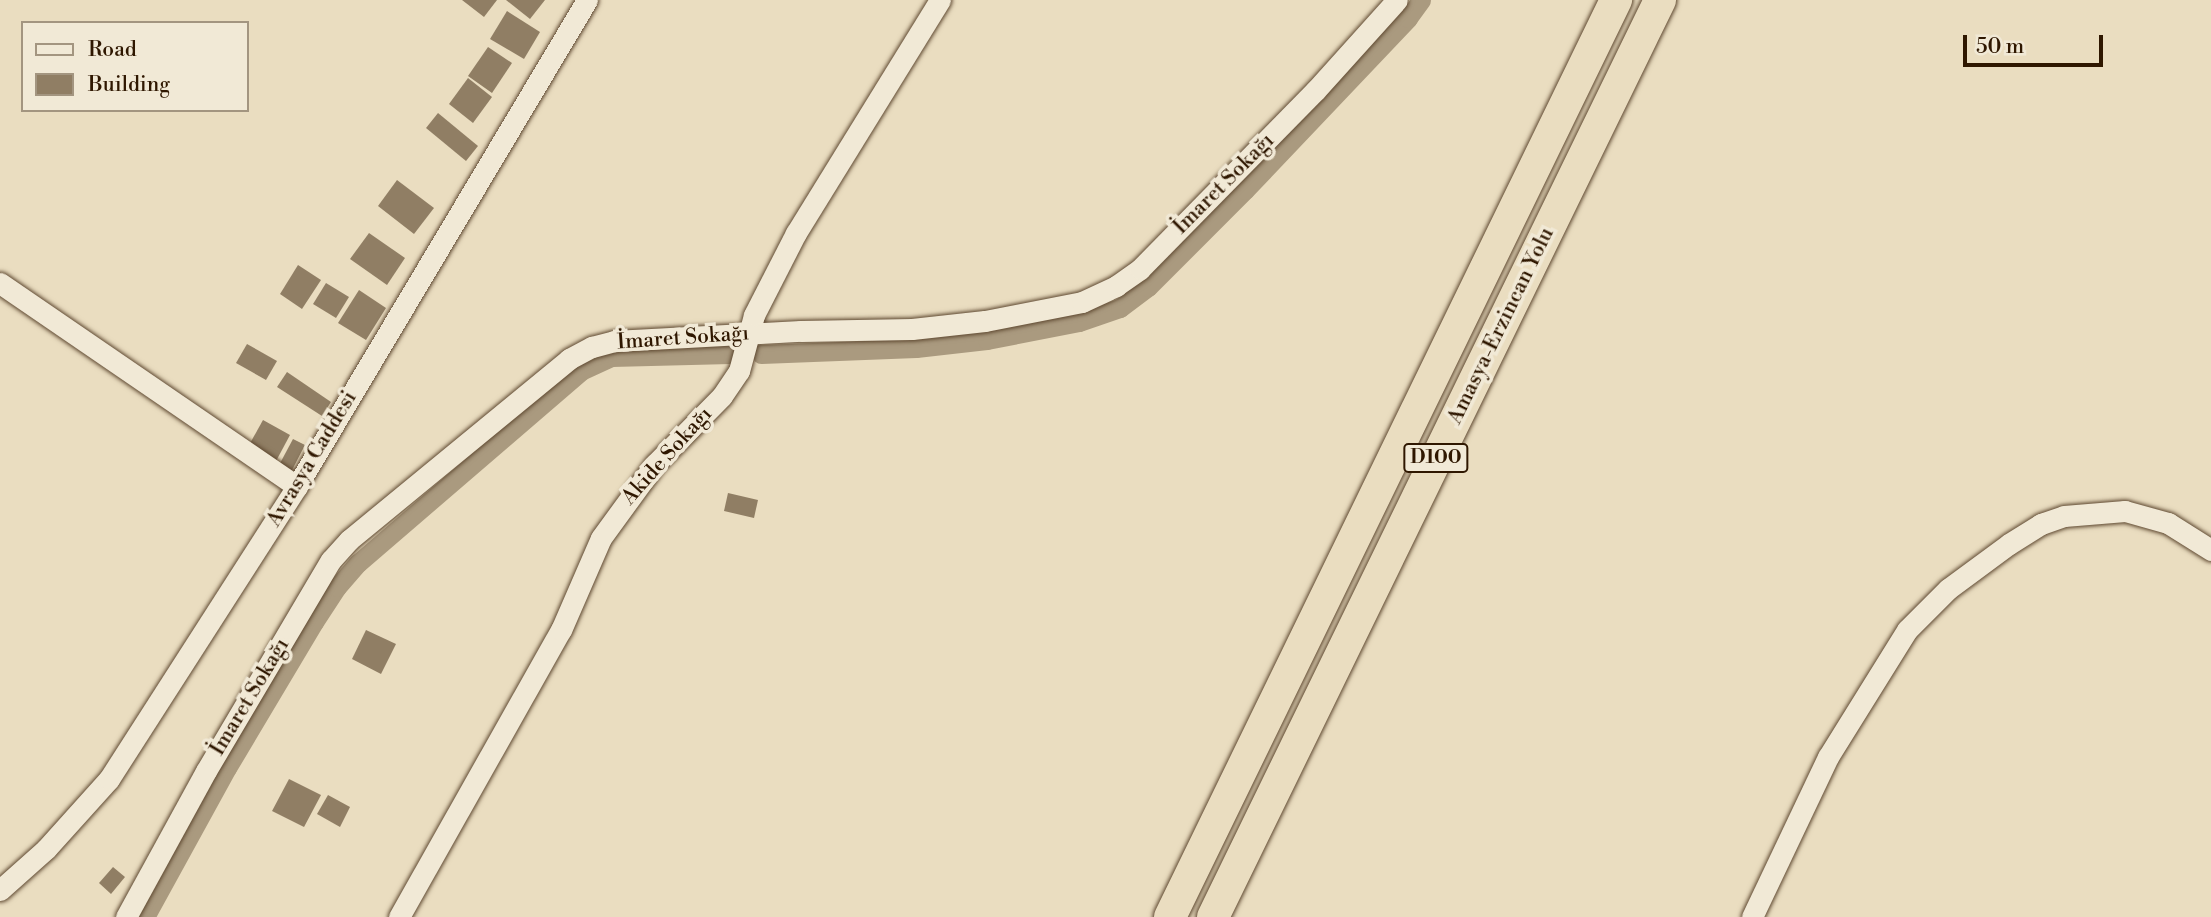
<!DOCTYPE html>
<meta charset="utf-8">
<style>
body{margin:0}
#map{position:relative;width:2211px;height:917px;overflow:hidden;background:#eaddc0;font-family:"Libre Bodoni",serif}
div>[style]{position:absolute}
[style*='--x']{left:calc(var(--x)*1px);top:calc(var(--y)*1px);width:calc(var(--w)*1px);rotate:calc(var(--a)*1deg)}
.canal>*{height:19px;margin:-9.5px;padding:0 9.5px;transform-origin:9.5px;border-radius:9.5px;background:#aa9a7f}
.building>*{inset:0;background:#907e64}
.roads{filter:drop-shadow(0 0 2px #5e4830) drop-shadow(0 0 2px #5e4830)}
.minor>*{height:21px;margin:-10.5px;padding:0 10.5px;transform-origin:10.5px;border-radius:10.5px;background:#f1e9d6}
.highway>*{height:32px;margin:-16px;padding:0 16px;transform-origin:16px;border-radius:16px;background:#eaddc0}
span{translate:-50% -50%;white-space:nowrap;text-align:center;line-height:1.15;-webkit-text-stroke:7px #f1e9d6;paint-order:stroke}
.shield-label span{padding:2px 5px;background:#f1e9d6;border:2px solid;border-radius:5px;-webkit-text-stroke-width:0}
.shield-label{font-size:19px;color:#2f1700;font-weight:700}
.street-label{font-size:21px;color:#2f1700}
.legend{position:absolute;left:21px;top:21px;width:228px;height:91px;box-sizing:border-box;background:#f1e9d6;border:2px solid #a39580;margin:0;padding:9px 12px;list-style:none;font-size:21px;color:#2f1700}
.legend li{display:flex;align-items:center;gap:14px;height:35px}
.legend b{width:35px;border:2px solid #a39580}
.scale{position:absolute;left:1963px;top:35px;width:140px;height:32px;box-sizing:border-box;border:4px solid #2f1700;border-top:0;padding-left:9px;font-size:21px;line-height:24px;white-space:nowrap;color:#2f1700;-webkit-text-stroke:5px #f1e9d6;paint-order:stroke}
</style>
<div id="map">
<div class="canal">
<div style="--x:761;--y:354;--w:155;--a:-2.2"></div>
<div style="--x:916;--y:348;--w:71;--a:-6.4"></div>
<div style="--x:987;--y:340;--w:94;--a:-11.1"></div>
<div style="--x:1079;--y:322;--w:43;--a:-18.9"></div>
<div style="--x:1120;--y:308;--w:35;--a:-37"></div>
<div style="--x:1148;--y:287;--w:137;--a:-45"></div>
<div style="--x:1245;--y:190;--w:237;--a:-46.5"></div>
<div style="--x:1408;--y:18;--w:22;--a:-54"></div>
<div style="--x:145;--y:917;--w:170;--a:-61.2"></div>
<div style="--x:227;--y:768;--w:170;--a:-59.2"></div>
<div style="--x:314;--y:622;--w:42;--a:-56.7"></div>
<div style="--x:337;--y:587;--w:32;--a:-49"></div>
<div style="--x:358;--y:563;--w:294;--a:-40.7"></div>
<div style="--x:581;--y:371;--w:33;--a:-25"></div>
<div style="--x:611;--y:357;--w:119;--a:-1.4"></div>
</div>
<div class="building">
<div style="clip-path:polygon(462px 0,497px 0,484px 17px)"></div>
<div style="clip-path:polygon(506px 0,545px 0,530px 19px)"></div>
<div style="clip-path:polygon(507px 11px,540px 32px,524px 59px,490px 39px)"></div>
<div style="clip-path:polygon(488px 47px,512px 63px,492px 93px,468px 76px)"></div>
<div style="clip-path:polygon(468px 78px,492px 97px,473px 123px,449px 104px)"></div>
<div style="clip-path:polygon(438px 113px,478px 146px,466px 161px,426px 128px)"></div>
<div style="clip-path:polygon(397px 180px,434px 208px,414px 234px,378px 206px)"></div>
<div style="clip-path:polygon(369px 233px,405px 258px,387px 285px,350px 259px)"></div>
<div style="clip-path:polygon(298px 265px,321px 280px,302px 309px,280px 294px)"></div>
<div style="clip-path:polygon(326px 283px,349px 297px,336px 318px,313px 304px)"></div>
<div style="clip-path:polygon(359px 290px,386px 308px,366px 340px,338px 323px)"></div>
<div style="clip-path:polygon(247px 344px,277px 361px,266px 380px,236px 363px)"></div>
<div style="clip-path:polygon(287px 372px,331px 402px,322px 416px,277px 387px)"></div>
<div style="clip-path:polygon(263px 420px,290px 435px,275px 463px,248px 447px)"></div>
<div style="clip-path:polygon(293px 439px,305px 445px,290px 474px,278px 467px)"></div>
<div style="clip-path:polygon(728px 493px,758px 500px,754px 518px,724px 511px)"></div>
<div style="clip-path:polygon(366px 630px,396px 644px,381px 674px,352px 659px)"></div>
<div style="clip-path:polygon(289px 779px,321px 795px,304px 827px,272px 811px)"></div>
<div style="clip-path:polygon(328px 795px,350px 807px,340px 827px,317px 814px)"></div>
<div style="clip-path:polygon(113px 867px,125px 877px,111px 894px,99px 883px)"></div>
</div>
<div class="roads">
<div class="minor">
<div style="--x:0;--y:283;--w:360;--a:34.4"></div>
<div style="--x:0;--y:890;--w:62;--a:-41.7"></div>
<div style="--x:46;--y:849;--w:94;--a:-48"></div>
<div style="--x:109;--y:779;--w:348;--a:-57.3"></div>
<div style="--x:297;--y:486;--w:566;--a:-59.18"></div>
<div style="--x:126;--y:917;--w:166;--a:-61.3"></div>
<div style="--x:206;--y:771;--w:245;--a:-59.4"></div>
<div style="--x:331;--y:560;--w:27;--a:-48"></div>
<div style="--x:349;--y:540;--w:285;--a:-39.4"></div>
<div style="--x:569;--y:359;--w:26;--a:-28"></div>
<div style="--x:592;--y:347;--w:23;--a:-15"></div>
<div style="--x:614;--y:341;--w:187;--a:-3.1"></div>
<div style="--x:801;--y:331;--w:111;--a:-1"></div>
<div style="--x:912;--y:329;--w:73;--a:-6.3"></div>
<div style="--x:985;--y:321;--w:99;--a:-11.1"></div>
<div style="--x:1082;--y:302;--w:38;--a:-25"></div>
<div style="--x:1116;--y:286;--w:29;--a:-35"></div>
<div style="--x:1140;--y:269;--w:250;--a:-45.5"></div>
<div style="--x:1315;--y:91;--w:122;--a:-48"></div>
<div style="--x:399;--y:917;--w:330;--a:-60.6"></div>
<div style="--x:561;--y:630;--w:100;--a:-66.5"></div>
<div style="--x:601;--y:538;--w:92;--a:-53.9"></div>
<div style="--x:655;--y:464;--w:95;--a:-45.4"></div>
<div style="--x:722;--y:396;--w:30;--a:-56"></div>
<div style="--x:739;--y:371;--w:58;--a:-75"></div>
<div style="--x:754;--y:315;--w:92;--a:-62.9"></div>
<div style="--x:796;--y:233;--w:274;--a:-58.3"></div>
<div style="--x:1752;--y:917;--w:177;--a:-64.6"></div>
<div style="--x:1828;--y:757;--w:150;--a:-58.1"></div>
<div style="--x:1907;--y:630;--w:58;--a:-45"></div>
<div style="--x:1948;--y:589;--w:76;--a:-36.4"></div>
<div style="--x:2009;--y:544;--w:38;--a:-32"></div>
<div style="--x:2041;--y:524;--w:24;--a:-19"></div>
<div style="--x:2064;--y:516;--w:61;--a:-4.7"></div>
<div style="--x:2125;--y:511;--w:45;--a:15.6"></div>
<div style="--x:2168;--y:523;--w:51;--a:32.1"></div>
</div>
<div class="highway">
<div style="--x:1170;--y:917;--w:1020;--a:-64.06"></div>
<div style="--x:1213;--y:917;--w:1020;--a:-64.01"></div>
</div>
</div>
<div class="shield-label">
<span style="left:1436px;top:458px">D100</span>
</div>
<div class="street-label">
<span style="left:1224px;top:184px;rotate:-45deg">İmaret Sokağı</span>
<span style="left:1501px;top:326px;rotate:-64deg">Amasya-Erzincan Yolu</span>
<span style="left:683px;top:338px;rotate:-4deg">İmaret Sokağı</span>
<span style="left:667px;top:456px;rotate:-48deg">Akide Sokağı</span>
<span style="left:312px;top:459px;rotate:-59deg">Avrasya Caddesi</span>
<span style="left:250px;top:697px;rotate:-59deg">İmaret Sokağı</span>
</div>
<ul class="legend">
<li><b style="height:9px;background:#f1e9d6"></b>Road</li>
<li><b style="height:19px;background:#907e64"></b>Building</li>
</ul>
<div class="scale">50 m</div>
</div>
